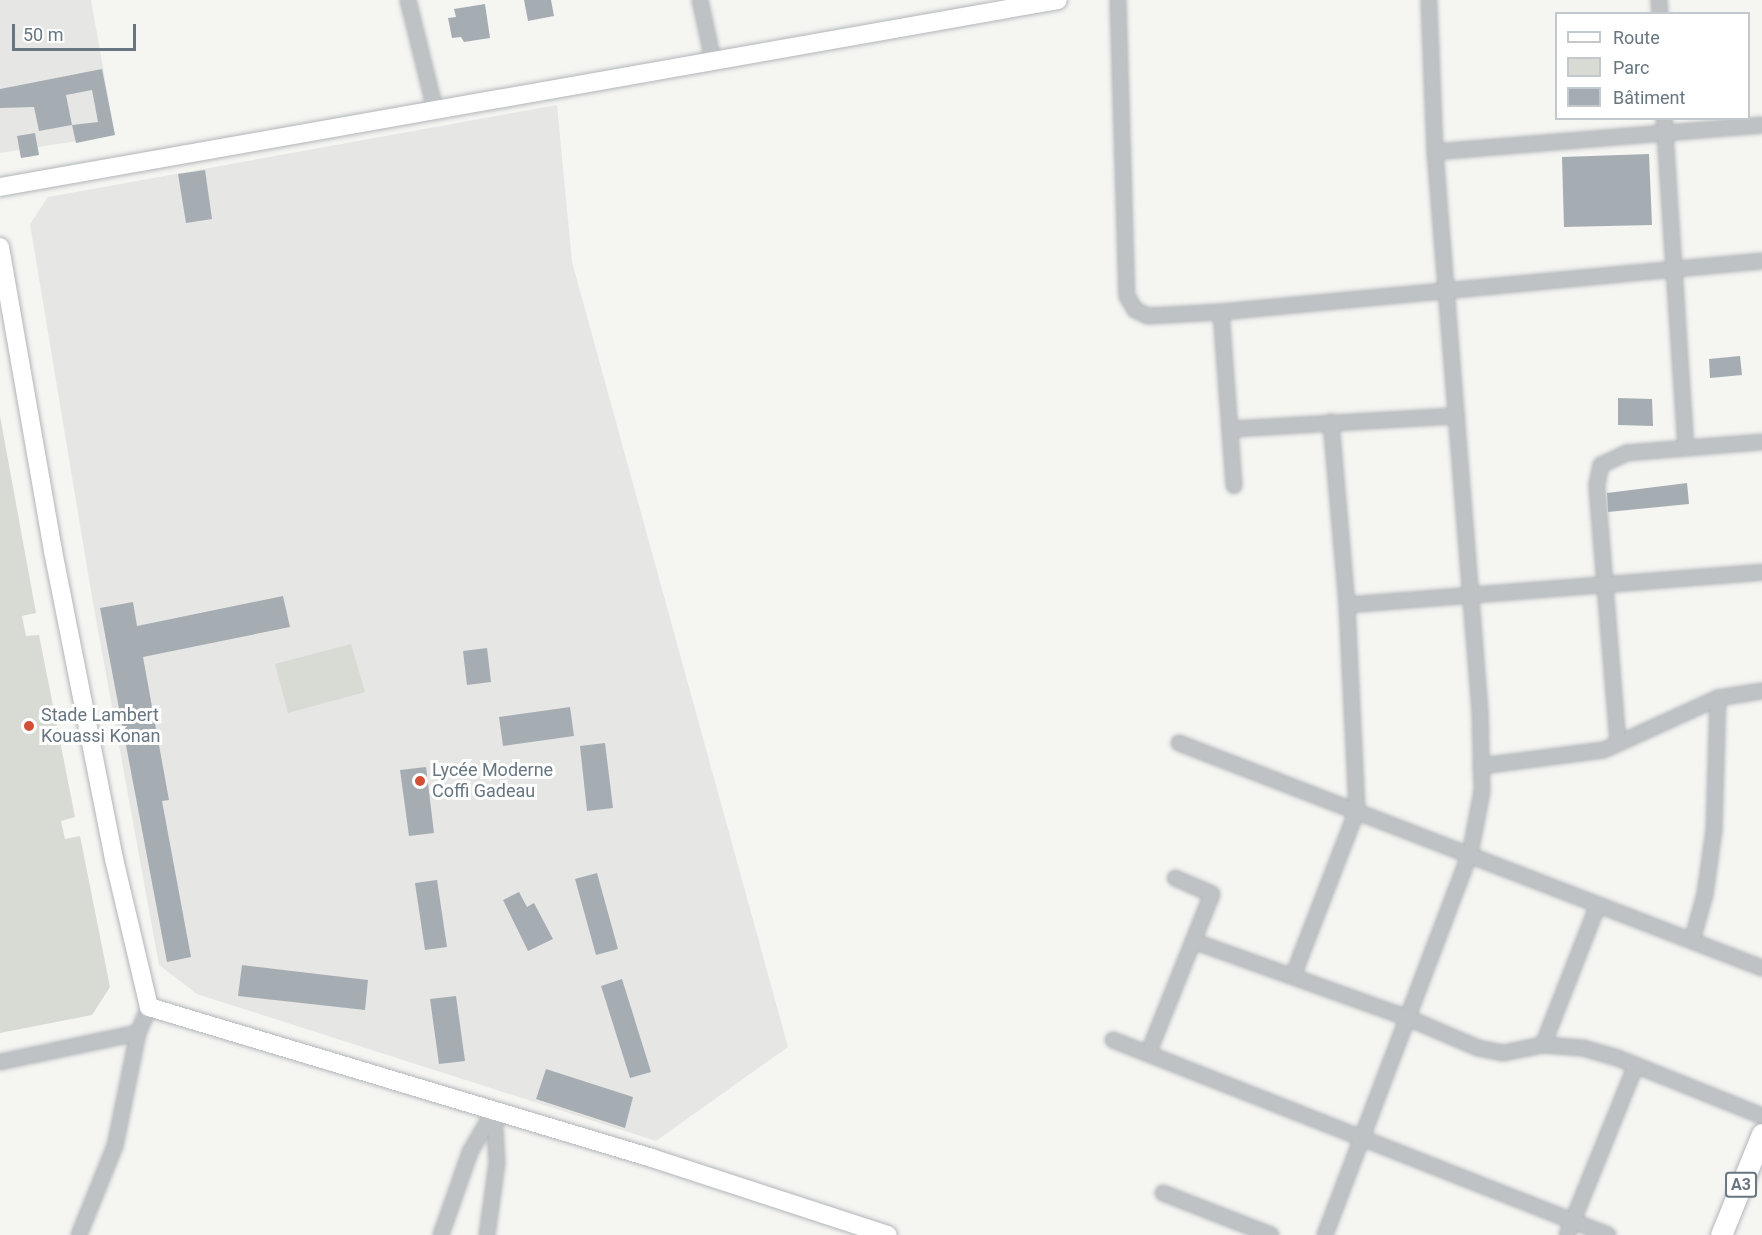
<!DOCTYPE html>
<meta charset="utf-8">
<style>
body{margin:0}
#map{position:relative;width:1762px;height:1235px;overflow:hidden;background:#f5f5f2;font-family:Roboto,sans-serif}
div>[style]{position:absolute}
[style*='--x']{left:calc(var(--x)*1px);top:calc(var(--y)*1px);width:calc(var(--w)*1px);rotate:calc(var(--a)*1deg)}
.built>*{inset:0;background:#e6e6e5}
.green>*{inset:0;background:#d7dbd3}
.building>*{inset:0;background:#a6adb2}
.roads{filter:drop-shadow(0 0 2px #b1b6b9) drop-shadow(0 0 2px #b1b6b9)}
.street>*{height:14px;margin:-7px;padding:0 7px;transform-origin:7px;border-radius:7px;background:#bec2c5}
.secondary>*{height:18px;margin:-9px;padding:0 9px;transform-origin:9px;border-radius:9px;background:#fff}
.primary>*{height:21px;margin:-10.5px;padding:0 10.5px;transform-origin:10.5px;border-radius:10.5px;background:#fff}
.dots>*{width:16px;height:16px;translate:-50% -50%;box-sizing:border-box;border:3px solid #fff;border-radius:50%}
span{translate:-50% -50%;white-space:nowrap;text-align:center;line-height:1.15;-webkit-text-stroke:6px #fff;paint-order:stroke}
.shield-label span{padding:2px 4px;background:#fff;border:2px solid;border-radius:4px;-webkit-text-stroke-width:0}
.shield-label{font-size:16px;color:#677680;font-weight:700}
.poi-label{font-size:18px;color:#677680}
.left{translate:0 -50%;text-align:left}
.legend{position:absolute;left:1555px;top:12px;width:195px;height:108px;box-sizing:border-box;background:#fff;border:2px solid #c2c8cc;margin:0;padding:8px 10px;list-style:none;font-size:18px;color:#677680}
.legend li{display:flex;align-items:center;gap:12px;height:30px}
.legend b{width:30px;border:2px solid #c2c8cc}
.scale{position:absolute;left:12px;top:24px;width:124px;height:27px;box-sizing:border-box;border:3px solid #677680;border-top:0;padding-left:8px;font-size:18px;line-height:21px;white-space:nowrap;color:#677680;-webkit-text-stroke:4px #fff;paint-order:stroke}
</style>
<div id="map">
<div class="built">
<div style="clip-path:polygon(0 0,91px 0,115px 135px,38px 147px,39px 155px,21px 158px,19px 150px,0 153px)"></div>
<div style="clip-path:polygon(557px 105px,572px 262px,788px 1047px,656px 1141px,197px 994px,159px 965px,92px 597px,30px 224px,48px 197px)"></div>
</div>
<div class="green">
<div style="clip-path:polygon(0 416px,36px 613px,22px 616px,26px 636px,39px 635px,75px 817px,61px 821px,65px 839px,80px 836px,110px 987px,92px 1015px,0 1033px)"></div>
<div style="clip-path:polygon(351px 644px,365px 692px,288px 713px,275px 664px)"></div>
</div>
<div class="building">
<div style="clip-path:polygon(524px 0,551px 0,554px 16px,528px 21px)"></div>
<div style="clip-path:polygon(485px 4px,490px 38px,464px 42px,461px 37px,452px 38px,448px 18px,456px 17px,454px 9px)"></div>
<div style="clip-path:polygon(evenodd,102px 69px,115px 135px,76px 143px,72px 125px,39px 131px,34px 107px,0 108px,0 89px,102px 69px,92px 90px,98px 122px,72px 125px,66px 95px,92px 90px)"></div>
<div style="clip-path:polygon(35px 133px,39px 155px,21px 158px,17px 136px)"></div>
<div style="clip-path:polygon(1649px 154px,1652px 225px,1564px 227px,1562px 157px)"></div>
<div style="clip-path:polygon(205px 170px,212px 219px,186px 223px,178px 174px)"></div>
<div style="clip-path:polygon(1740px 356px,1742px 375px,1710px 378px,1709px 359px)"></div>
<div style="clip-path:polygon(1618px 398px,1652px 399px,1653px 426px,1618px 425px)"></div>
<div style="clip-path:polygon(1687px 483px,1689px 504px,1608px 512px,1607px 493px)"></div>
<div style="clip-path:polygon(283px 596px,290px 627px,143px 657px,169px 800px,162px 801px,191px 957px,167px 962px,100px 608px,133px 602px,137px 626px)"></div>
<div style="clip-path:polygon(487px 648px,491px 682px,467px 685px,463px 651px)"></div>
<div style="clip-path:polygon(570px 707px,574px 736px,503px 746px,499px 717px)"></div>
<div style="clip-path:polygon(605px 743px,613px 808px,587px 811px,580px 746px)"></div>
<div style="clip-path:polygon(426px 767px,434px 833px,409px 836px,400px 770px)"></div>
<div style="clip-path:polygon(597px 873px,618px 949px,596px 955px,575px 879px)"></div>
<div style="clip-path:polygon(437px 880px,447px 947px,425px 950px,415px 883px)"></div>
<div style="clip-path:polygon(519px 892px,527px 907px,534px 903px,553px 939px,528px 951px,503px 900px)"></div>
<div style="clip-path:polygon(242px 965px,368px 980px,365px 1010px,238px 996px)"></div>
<div style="clip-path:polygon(622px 979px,651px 1072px,630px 1078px,601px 986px)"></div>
<div style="clip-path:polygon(456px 996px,465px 1061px,439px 1064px,430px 999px)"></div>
<div style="clip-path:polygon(546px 1069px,633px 1097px,625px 1128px,536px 1099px)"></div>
</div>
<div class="roads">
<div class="street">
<div style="--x:408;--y:0;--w:112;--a:76.1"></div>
<div style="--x:700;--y:0;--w:61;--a:77.8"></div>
<div style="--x:1118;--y:0;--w:296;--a:88.3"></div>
<div style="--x:1127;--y:296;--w:16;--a:60"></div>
<div style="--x:1135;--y:310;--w:14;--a:25"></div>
<div style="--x:1148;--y:316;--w:73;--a:-3.1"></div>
<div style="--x:1221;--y:312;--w:543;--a:-5.39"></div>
<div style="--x:1659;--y:0;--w:14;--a:86"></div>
<div style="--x:1664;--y:118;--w:331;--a:86.2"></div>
<div style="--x:1435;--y:152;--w:328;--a:-4.7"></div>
<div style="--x:1221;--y:312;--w:174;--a:85.7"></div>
<div style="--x:1231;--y:429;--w:226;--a:-3.3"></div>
<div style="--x:1347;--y:605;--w:416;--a:-4.5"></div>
<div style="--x:1179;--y:743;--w:625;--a:21.1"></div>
<div style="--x:1618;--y:743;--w:259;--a:-94.7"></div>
<div style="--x:1597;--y:485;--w:20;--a:-79"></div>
<div style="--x:1601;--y:465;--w:29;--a:-25"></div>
<div style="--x:1627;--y:453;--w:135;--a:-4.7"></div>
<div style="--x:1481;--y:766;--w:124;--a:-7.4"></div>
<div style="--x:1604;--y:750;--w:125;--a:-24.5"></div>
<div style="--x:1718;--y:698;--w:45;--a:-9"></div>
<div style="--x:1193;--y:941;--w:228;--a:19.7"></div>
<div style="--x:1408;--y:1018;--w:76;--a:23.2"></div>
<div style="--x:1478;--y:1048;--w:25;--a:11"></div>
<div style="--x:1503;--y:1053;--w:41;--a:-11.3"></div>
<div style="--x:1543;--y:1045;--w:40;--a:4.3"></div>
<div style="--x:1583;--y:1048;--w:36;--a:16"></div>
<div style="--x:1618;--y:1058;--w:155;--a:21.9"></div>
<div style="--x:1692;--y:941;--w:49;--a:-74.5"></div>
<div style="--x:1705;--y:894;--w:65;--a:-82"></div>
<div style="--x:1714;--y:830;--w:132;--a:-88.3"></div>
<div style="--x:1293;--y:976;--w:178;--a:-68.9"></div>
<div style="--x:1357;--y:810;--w:205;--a:-92.8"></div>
<div style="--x:1347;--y:605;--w:184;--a:-95"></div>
<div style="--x:1113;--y:1040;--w:532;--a:21.5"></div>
<div style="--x:1543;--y:1045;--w:150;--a:-68.6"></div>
<div style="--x:1148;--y:1054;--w:172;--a:-68.2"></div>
<div style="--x:1212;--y:894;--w:40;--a:-156.6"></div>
<div style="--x:0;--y:1062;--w:141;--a:-11.9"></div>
<div style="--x:138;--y:1033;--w:28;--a:-67"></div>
<div style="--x:1163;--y:1193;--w:116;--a:21.3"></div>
<div style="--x:79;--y:1235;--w:96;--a:-68"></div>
<div style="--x:115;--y:1146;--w:115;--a:-78.5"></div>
<div style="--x:441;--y:1235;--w:88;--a:-70.7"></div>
<div style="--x:470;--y:1152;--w:48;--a:-59.7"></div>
<div style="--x:487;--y:1235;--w:73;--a:-82.1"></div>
<div style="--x:497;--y:1163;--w:52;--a:-93.3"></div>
<div style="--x:1325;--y:1235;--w:408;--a:-69.2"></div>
<div style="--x:1470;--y:854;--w:64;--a:-79.2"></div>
<div style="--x:1482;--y:791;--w:80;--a:-91.4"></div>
<div style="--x:1480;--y:711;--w:561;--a:-94.6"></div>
<div style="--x:1435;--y:152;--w:152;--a:-92.3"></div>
<div style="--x:1567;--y:1235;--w:183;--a:-67.9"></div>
</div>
<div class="secondary">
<div style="--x:0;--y:187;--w:1074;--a:-10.02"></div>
<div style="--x:0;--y:247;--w:309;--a:80.1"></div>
<div style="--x:53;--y:551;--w:314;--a:78.8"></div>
<div style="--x:114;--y:859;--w:152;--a:76.7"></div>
<div style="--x:149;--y:1007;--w:525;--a:16.71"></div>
<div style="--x:652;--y:1158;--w:248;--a:18.1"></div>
</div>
<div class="primary">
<div style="--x:1721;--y:1235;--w:109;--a:-67.9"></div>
</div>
</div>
<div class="dots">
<div style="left:29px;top:726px;background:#d15036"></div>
<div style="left:420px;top:781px;background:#d15036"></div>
</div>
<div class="shield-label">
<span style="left:1741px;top:1185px">A3</span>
</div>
<div class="poi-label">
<span class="left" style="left:41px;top:726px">Stade Lambert<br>Kouassi Konan</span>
<span class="left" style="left:432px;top:781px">Lycée Moderne<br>Coffi Gadeau</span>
</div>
<ul class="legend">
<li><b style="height:8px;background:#fff"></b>Route</li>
<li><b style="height:16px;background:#d7dbd3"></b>Parc</li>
<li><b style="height:16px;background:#a6adb2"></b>Bâtiment</li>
</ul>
<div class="scale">50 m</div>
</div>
